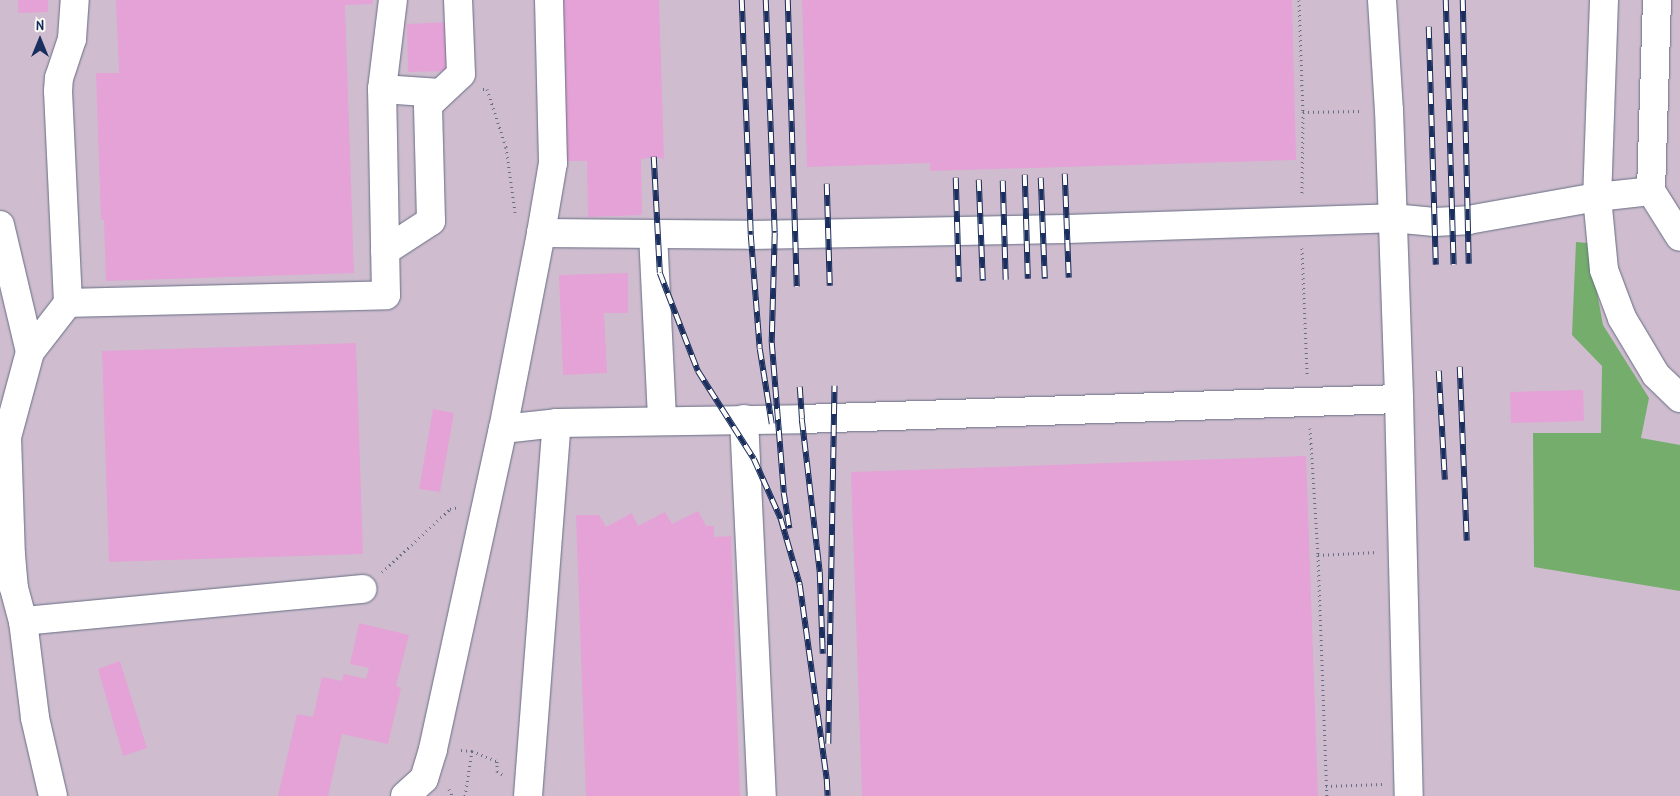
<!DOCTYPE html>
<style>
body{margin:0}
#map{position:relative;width:1680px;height:796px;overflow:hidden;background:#f2e3c8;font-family:"Patrick Hand",sans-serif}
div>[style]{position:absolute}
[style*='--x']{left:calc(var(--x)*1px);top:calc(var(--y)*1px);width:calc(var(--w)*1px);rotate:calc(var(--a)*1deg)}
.industrial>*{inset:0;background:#cfbdcf}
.forest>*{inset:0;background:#74ad6c}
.building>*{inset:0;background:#e4a2d6}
.path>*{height:3px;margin-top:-1.5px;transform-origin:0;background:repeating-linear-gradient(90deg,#666e83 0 1px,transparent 0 5px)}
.roads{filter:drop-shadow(0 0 1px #666e83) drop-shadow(0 0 1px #666e83)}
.minor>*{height:28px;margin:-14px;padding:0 14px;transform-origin:14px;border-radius:14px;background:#fff}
.rail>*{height:5.5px;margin-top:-2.75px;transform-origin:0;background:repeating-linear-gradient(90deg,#fdfcf7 0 11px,#1b2f5e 0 22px);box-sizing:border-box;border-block:1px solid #1b2f5e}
span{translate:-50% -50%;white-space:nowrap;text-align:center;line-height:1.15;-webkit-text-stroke:4px #fdfcf7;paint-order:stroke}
.north{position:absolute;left:15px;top:15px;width:50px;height:50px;-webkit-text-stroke:4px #fdfcf7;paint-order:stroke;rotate:0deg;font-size:14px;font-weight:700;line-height:20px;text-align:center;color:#1b2f5e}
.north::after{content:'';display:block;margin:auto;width:18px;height:22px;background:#1b2f5e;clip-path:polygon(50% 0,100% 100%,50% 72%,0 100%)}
</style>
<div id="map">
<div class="industrial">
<div style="clip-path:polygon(0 0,1680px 0,1680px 796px,0 796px)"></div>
</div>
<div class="forest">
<div style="clip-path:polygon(1576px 242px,1588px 243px,1603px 325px,1649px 398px,1641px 438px,1680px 445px,1680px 591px,1534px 567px,1533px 433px,1601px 433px,1602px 366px,1572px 335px)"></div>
</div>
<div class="building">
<div style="clip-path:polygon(18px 0,48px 0,48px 12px,18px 13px)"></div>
<div style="clip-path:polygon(116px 0,373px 0,373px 4px,345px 5px,354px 273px,106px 281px,104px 220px,101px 220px,96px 73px,119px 73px)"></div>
<div style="clip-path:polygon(560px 0,659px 0,664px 159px,654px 157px,641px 159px,642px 215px,588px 217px,587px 161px,561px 161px)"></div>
<div style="clip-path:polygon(802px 0,1292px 0,1296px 160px,930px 171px,930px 163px,807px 167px)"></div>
<div style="clip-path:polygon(448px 22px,450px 71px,408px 72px,407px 24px)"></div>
<div style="clip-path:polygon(628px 273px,628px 313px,604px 313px,607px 373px,563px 375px,559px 275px)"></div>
<div style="clip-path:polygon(356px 343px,363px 554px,109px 562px,102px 351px)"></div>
<div style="clip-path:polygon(1583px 390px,1584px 421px,1511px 423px,1510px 392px)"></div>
<div style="clip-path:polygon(433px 409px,454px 413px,440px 492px,419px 489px)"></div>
<div style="clip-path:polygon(1306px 456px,1318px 796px,862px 796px,851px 472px)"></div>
<div style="clip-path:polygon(698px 511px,706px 526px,714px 526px,714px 537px,731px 536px,740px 796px,586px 796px,576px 515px,599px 515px,606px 527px,632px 513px,638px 526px,665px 512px,672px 524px)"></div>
<div style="clip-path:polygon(359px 623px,409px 635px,396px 686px,401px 688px,388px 744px,342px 734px,328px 796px,278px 796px,297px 714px,313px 717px,322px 677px,342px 681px,344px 674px,366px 679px,369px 668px,350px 664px)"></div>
<div style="clip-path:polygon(120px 661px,147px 748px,123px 756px,98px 669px)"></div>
</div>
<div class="path">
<div style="--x:1299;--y:0;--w:112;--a:88"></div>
<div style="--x:1303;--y:112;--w:82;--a:90.7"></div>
<div style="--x:483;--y:89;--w:4;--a:0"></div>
<div style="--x:487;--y:89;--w:61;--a:71.9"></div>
<div style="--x:506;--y:147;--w:66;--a:82.1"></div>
<div style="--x:1303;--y:112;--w:59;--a:-1"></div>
<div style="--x:1302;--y:248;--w:126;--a:87.7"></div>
<div style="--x:1310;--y:428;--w:127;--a:86.4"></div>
<div style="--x:1318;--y:555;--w:241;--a:87.9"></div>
<div style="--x:1318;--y:555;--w:59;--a:-2.9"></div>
<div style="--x:382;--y:572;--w:93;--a:-42.8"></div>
<div style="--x:450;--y:509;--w:8;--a:-14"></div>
<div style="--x:461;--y:750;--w:11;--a:5"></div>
<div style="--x:472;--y:751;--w:27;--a:22"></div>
<div style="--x:497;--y:761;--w:10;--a:90"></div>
<div style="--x:497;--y:771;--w:6;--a:31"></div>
<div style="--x:1326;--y:786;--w:57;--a:-2"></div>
<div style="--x:449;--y:789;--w:8;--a:67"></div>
<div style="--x:465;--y:796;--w:46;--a:-81.2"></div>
</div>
<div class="roads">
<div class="minor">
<div style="--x:1382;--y:0;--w:110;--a:86.4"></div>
<div style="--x:1389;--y:110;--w:289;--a:88"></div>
<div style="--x:1399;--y:399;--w:397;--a:88.6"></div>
<div style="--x:1604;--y:0;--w:197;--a:92"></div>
<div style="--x:1597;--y:197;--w:73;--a:84.5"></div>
<div style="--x:1604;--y:270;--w:51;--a:69.4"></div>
<div style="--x:1622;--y:318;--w:66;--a:59.2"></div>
<div style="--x:1656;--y:375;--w:33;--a:44"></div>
<div style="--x:382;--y:89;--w:58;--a:3.9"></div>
<div style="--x:1651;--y:191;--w:54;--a:57.8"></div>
<div style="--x:0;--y:225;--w:130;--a:76.7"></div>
<div style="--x:30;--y:352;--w:88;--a:105.1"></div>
<div style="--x:7;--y:437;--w:118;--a:88.1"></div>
<div style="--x:11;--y:555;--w:33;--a:85"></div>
<div style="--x:14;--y:588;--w:34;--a:75"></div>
<div style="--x:23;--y:621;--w:98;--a:82.9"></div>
<div style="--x:35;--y:718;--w:80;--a:77"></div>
<div style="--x:541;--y:233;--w:71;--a:-80.3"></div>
<div style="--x:553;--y:163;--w:163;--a:-91.4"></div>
<div style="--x:653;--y:234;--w:187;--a:87.2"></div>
<div style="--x:385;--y:251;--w:55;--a:-33.1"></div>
<div style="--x:431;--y:221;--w:116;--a:-91.5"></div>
<div style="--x:428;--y:105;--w:45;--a:-43.2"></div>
<div style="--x:461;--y:74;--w:74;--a:-92.3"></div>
<div style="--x:68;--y:303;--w:212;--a:-92.7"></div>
<div style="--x:58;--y:91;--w:13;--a:-86"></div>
<div style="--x:59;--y:78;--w:41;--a:-71.6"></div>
<div style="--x:72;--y:39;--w:39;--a:-86"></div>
<div style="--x:30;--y:352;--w:62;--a:-52.2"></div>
<div style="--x:68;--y:303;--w:318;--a:-1.4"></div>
<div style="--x:386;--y:295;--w:206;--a:-91.1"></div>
<div style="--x:382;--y:89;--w:90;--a:-83"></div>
<div style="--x:744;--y:419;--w:377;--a:87.3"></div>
<div style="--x:503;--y:429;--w:54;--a:-6.3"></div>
<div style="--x:557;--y:423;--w:245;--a:-0.9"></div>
<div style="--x:802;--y:419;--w:597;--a:-1.92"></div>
<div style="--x:23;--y:621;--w:341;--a:-5.4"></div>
<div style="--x:405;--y:796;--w:25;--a:-42"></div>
<div style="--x:424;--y:779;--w:31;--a:-73"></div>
<div style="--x:433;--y:749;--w:328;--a:-77.7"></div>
<div style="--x:503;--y:429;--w:200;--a:-79"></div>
<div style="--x:541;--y:233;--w:210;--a:0.5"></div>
<div style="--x:751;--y:235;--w:316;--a:-1.1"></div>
<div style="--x:1067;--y:229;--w:325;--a:-1.9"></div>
<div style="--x:1392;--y:218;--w:43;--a:5.3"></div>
<div style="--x:1435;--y:222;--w:33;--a:-3"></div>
<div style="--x:1468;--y:220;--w:131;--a:-10.1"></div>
<div style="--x:1597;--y:197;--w:54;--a:-6.3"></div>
<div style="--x:1651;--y:191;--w:191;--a:-88.2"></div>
<div style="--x:528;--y:796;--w:374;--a:-85.6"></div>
</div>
</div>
<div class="rail">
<div style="--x:742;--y:0;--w:235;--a:87.8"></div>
<div style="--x:751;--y:235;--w:114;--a:85.5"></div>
<div style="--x:760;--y:349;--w:76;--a:80.9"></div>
<div style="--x:766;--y:0;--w:233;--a:87.8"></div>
<div style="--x:775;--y:233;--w:110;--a:91.6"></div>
<div style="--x:772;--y:343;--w:150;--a:85.4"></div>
<div style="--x:784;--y:493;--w:36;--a:81"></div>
<div style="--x:788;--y:0;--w:287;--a:88.2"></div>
<div style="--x:1446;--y:0;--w:265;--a:88.3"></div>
<div style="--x:1463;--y:0;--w:264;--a:88.7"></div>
<div style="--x:1429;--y:27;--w:238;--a:88.3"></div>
<div style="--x:654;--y:157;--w:116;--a:87"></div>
<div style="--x:660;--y:273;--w:105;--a:68.8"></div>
<div style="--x:698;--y:371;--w:104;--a:57.5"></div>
<div style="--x:754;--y:459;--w:66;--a:65.8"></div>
<div style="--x:781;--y:519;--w:69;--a:73.9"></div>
<div style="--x:800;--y:585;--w:196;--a:82.1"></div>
<div style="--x:827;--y:779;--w:17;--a:87"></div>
<div style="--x:1065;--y:174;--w:104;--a:87.8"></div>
<div style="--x:1025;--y:175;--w:104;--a:88.3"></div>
<div style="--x:956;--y:178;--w:104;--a:88.3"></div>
<div style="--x:1041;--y:178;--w:101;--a:87.7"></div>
<div style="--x:979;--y:180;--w:101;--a:87.7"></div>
<div style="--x:1003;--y:181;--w:99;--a:88.3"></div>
<div style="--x:827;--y:184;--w:102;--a:88.3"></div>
<div style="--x:1460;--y:367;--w:174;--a:87.7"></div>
<div style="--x:1439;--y:371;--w:109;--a:86.8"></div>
<div style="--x:800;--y:387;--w:32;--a:86"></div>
<div style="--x:802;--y:419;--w:154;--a:83.3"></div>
<div style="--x:820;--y:572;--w:82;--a:87.9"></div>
<div style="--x:828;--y:744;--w:358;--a:-89"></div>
</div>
<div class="north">N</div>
</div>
